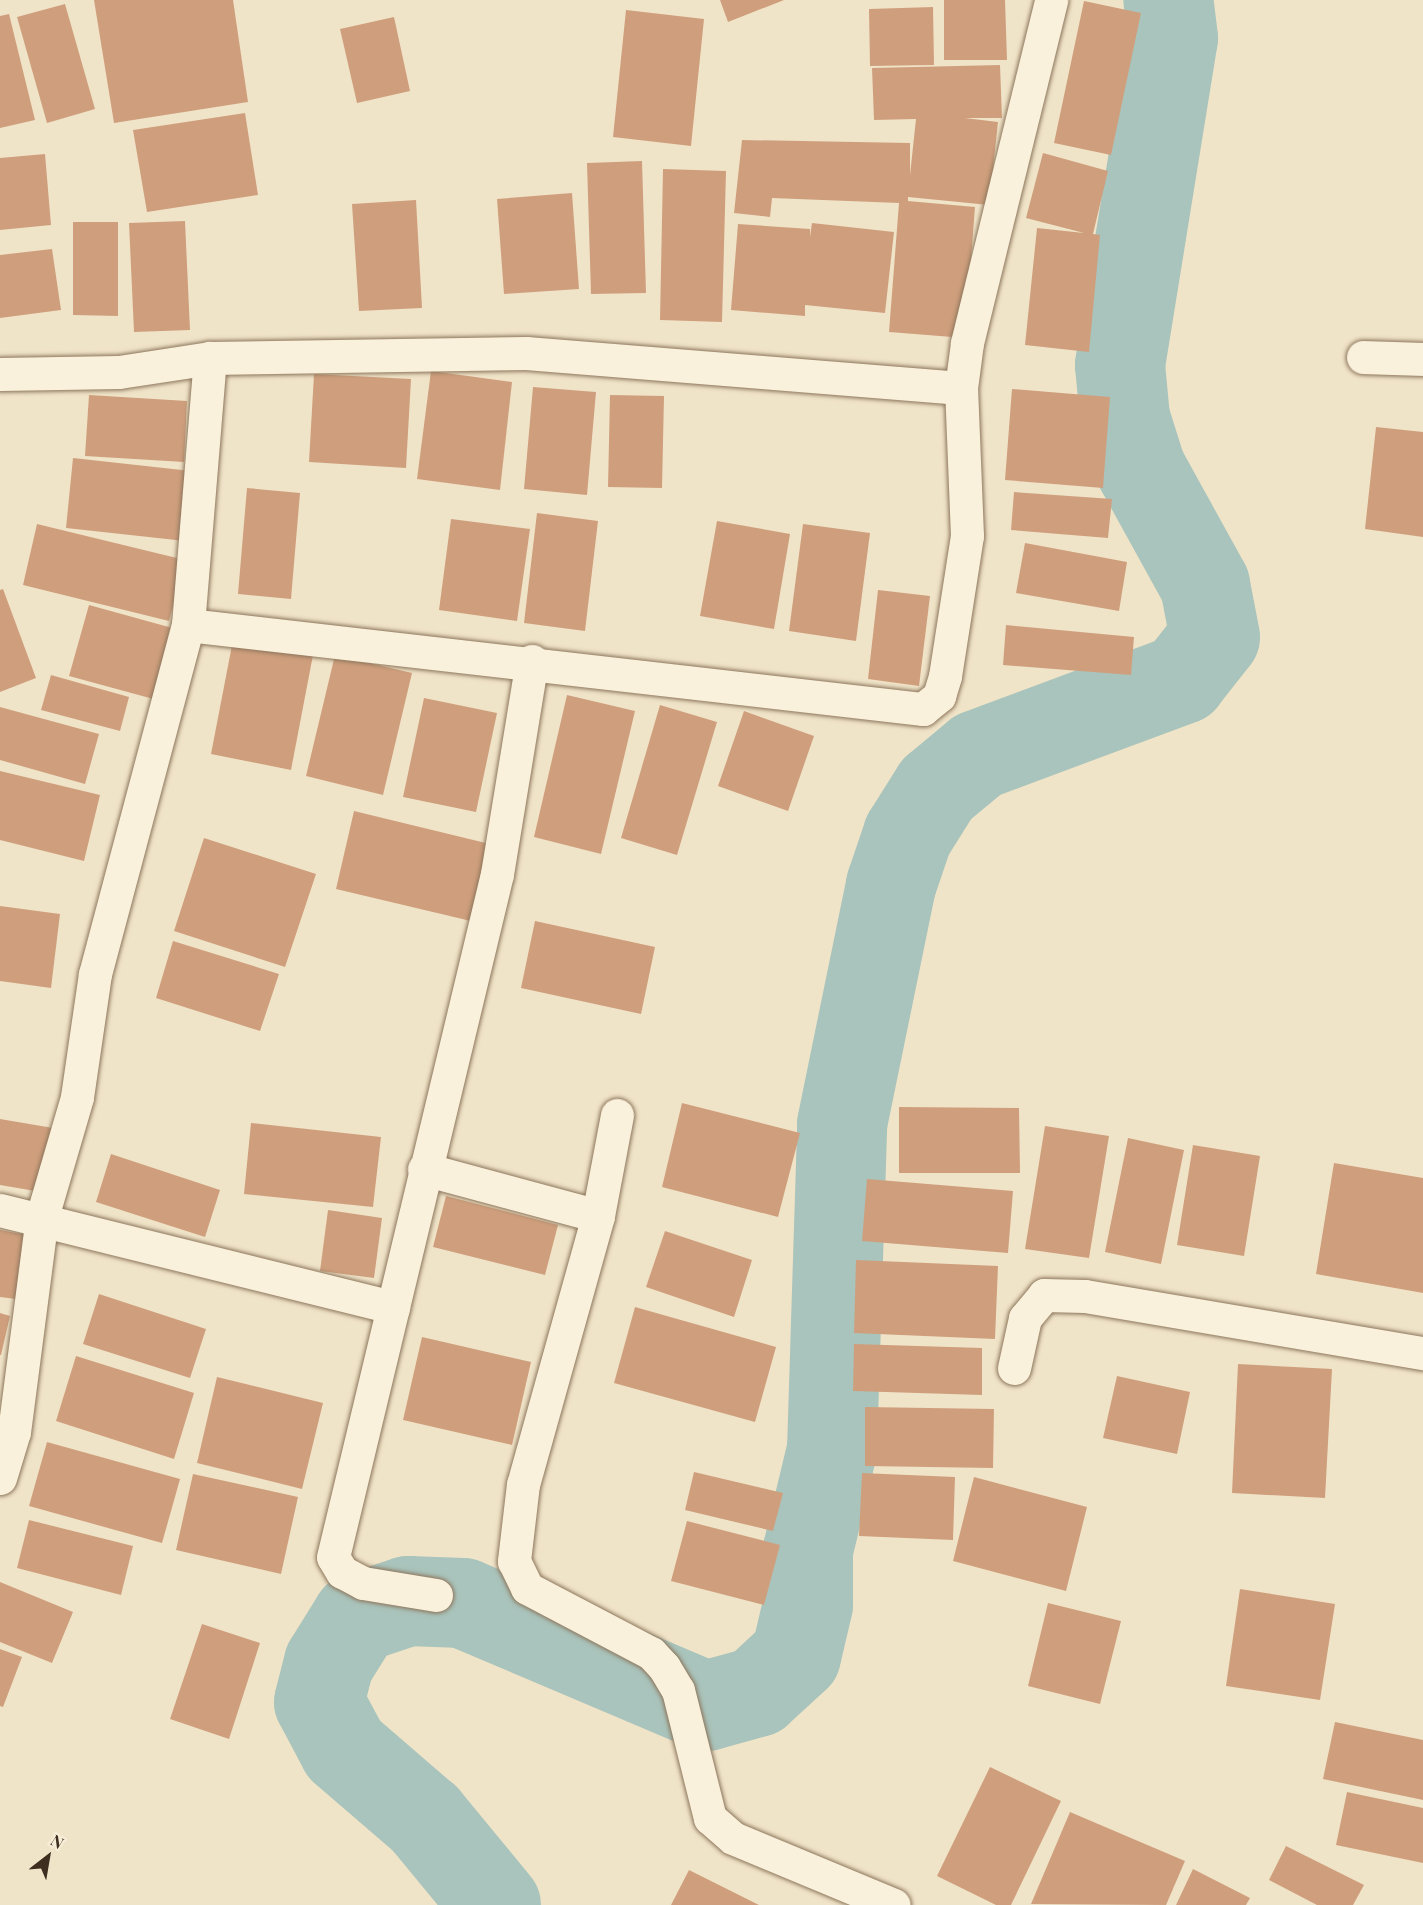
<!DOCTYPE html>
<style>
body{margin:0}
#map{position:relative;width:1423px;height:1905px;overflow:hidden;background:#f0e4c8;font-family:"Playfair Display",serif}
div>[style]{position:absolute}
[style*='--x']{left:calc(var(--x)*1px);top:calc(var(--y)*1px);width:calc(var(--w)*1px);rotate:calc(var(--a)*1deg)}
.river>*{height:90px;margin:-45px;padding:0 45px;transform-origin:45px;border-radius:45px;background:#a9c4bc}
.building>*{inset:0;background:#cf9f7d}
.roads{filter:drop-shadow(0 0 2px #8d765c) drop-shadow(0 0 2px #8d765c)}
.street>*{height:33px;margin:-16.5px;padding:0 16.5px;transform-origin:16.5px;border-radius:16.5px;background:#faf1dc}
span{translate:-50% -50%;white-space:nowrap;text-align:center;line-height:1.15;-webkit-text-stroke:4.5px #f7eed8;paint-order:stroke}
.north{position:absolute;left:18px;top:1827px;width:60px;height:60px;-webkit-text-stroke:4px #f7eed8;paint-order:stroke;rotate:31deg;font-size:16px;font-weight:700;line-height:24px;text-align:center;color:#3d2e20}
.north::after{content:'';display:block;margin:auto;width:21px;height:27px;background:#3d2e20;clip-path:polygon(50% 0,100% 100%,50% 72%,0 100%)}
</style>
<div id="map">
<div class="river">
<div style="--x:496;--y:1905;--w:112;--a:-129.5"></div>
<div style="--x:425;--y:1819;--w:107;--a:-139.2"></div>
<div style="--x:344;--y:1749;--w:53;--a:-118"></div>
<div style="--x:319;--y:1702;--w:40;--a:-75.6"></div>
<div style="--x:329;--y:1663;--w:53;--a:-58.1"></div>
<div style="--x:357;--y:1618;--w:54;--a:-18.4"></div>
<div style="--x:408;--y:1601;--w:55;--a:2.1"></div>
<div style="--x:463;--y:1603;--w:264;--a:23"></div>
<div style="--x:706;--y:1706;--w:53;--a:-15.4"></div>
<div style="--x:757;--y:1692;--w:53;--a:-42.7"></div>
<div style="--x:796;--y:1656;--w:52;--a:-76.8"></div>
<div style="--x:808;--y:1605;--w:55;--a:-90"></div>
<div style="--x:808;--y:1550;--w:103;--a:-76.5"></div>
<div style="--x:832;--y:1450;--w:326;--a:-88.2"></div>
<div style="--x:842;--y:1124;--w:244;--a:-78.4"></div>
<div style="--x:891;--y:885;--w:53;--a:-71.2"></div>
<div style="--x:908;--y:835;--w:54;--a:-57.8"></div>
<div style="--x:937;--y:789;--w:53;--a:-39.7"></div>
<div style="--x:978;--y:755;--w:218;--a:-20.4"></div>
<div style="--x:1182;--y:679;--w:53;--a:-51.8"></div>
<div style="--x:1215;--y:637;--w:53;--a:-100.9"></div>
<div style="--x:1205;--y:585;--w:132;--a:-118.9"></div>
<div style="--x:1141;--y:469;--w:53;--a:-107.4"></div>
<div style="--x:1125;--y:418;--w:53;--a:-95.4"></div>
<div style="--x:1120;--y:365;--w:331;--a:-80.8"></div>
<div style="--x:1173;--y:38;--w:38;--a:-97"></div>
</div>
<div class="building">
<div style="clip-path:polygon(94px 0,233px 0,248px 102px,114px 123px)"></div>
<div style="clip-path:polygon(720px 0,784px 0,728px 22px)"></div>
<div style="clip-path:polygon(944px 0,1005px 0,1007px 60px,944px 60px)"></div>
<div style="clip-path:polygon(1084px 1px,1141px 13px,1111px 155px,1054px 143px)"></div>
<div style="clip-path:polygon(65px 4px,95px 109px,47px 123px,17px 17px)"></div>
<div style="clip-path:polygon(933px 7px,934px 65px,870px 66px,869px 9px)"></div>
<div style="clip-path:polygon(626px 10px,704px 19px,691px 146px,613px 137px)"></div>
<div style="clip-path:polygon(9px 14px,35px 120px,0 128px,0 16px)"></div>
<div style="clip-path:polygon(394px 17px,410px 91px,357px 103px,340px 29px)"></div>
<div style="clip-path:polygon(1000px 65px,1002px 118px,965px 118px,998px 122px,989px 205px,908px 197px,908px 201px,975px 207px,965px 338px,889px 332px,899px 203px,772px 198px,770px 217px,734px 213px,742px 140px,910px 143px,910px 175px,916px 119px,874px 120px,872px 68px)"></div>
<div style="clip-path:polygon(245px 113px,258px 195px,147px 212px,133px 130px)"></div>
<div style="clip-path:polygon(1043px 153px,1108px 171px,1093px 234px,1100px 235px,1089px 352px,1025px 345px,1037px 228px,1084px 233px,1026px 218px)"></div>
<div style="clip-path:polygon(45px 154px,51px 225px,0 230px,0 158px)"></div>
<div style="clip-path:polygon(642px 161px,646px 293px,591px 294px,587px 163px)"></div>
<div style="clip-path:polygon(663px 169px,726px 171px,722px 322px,660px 320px)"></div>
<div style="clip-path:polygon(572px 193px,579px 289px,504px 294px,497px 199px)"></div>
<div style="clip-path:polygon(416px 200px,422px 308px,359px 311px,352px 204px)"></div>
<div style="clip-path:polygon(185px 221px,190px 330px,134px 332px,129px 223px)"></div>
<div style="clip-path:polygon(73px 222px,118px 222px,118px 316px,73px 315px)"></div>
<div style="clip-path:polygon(812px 223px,894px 232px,885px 313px,805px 305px,805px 316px,731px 310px,738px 224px,810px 229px,810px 237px)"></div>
<div style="clip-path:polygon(52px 249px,61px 310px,0 318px,0 255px)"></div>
<div style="clip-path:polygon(431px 371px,512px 382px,500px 490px,417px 479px)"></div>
<div style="clip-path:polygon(314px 374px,411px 379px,406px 468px,309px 462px)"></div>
<div style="clip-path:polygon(533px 387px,596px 392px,587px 495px,524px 489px)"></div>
<div style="clip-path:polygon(1012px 389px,1110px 397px,1103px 488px,1005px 480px)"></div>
<div style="clip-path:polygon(89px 395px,187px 401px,184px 462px,85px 456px)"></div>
<div style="clip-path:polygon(610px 395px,664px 396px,662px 488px,608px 487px)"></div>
<div style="clip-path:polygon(1376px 427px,1423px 432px,1423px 537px,1365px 529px)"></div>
<div style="clip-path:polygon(73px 458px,191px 471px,185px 541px,66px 528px)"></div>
<div style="clip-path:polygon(247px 488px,300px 493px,291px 599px,238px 594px)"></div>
<div style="clip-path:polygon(1014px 492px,1112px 499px,1108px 538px,1011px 530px)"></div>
<div style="clip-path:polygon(537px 513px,598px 521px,585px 631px,524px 623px)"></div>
<div style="clip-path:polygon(451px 519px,530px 529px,517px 621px,439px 610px)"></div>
<div style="clip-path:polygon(717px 521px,790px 534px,774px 629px,700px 616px)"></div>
<div style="clip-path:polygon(37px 524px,185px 560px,169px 621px,23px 585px)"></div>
<div style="clip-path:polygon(803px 524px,870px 533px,856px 641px,789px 631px)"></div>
<div style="clip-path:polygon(1025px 543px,1127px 562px,1119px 611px,1016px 593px)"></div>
<div style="clip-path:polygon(3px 589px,36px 678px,0 692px,0 590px)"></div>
<div style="clip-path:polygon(878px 590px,930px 596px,919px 686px,868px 679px)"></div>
<div style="clip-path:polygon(89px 605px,176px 629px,157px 700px,69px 676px)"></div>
<div style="clip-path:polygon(1006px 625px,1134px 637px,1131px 675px,1003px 665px)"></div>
<div style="clip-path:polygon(233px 640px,313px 655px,291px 770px,211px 754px)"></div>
<div style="clip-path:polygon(335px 655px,412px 673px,383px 795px,306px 776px)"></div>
<div style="clip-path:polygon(51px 675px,129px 697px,120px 731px,41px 710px)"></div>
<div style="clip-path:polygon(567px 695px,635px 711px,601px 854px,534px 837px)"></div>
<div style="clip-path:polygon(424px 698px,497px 713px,476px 812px,403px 797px)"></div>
<div style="clip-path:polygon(660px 705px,717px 722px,677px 855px,621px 838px)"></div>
<div style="clip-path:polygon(0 707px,99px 734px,85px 784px,0 760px)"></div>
<div style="clip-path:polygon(744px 711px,814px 736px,788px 811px,718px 786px)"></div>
<div style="clip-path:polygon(0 771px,100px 795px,84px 861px,0 840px)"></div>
<div style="clip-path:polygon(354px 811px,494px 845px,475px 922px,336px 889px)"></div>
<div style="clip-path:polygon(204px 838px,316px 874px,285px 967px,174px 931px)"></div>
<div style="clip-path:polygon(0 906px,60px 914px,51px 988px,0 981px)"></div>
<div style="clip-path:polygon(535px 921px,655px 947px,641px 1014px,521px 988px)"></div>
<div style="clip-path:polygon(173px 941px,279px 974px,260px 1031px,156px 998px)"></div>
<div style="clip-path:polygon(682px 1103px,800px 1133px,778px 1217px,662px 1187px)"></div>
<div style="clip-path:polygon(899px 1107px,1019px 1108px,1020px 1173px,899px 1173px)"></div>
<div style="clip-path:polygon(0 1119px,53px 1128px,41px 1192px,0 1185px)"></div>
<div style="clip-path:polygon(251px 1123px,381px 1137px,373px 1207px,244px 1194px)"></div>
<div style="clip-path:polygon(1045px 1126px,1109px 1136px,1089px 1258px,1025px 1249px)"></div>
<div style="clip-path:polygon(1128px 1138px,1184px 1150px,1161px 1264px,1105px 1252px)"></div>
<div style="clip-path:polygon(1193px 1145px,1260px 1156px,1244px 1256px,1177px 1245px)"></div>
<div style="clip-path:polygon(111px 1154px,220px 1190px,205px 1237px,96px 1202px)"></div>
<div style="clip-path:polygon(1334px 1163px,1423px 1178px,1423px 1293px,1316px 1274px)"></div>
<div style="clip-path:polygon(867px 1179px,1013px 1191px,1008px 1253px,862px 1241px)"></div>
<div style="clip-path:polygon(446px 1196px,558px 1225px,545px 1275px,433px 1247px)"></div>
<div style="clip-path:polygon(328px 1210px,382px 1218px,374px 1278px,320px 1271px)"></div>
<div style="clip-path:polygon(0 1230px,27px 1235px,16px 1299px,0 1297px)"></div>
<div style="clip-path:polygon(665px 1231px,752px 1260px,734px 1317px,646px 1287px)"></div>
<div style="clip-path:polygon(856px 1260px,998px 1266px,995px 1339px,854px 1333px)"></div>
<div style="clip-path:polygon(99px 1294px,206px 1329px,190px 1378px,83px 1344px)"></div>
<div style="clip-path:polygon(635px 1307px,776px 1347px,755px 1422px,614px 1383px)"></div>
<div style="clip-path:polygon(0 1313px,10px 1316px,1px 1355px,0 1355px)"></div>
<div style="clip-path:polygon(422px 1337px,531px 1362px,512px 1445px,403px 1420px)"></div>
<div style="clip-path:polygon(854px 1344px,982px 1348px,982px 1395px,853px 1391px)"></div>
<div style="clip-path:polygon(76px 1356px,194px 1393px,174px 1459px,56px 1421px)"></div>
<div style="clip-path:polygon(1238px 1364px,1332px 1369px,1325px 1498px,1232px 1493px)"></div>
<div style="clip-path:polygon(1117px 1376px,1190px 1392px,1177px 1454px,1103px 1438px)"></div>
<div style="clip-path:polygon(217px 1377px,323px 1403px,302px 1489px,197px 1463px)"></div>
<div style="clip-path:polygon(865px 1407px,994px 1409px,993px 1468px,865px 1466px)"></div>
<div style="clip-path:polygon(47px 1442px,180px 1479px,162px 1543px,29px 1506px)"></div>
<div style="clip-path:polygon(694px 1472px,783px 1493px,773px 1531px,685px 1510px)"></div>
<div style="clip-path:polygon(862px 1473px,955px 1477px,953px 1540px,859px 1536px)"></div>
<div style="clip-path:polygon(193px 1474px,298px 1497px,281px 1574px,176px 1550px)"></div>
<div style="clip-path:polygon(974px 1477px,1087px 1507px,1066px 1591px,953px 1561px)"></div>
<div style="clip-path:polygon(29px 1520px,133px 1546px,121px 1595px,17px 1568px)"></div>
<div style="clip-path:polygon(687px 1521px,780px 1545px,764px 1605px,671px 1581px)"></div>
<div style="clip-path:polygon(0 1582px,73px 1612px,52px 1663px,0 1642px)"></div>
<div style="clip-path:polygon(1240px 1589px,1335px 1604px,1320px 1700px,1226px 1686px)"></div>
<div style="clip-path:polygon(1048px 1603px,1121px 1621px,1100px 1704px,1028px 1686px)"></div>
<div style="clip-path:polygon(202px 1624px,260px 1643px,229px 1739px,170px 1719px)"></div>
<div style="clip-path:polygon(0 1649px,22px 1657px,3px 1707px,0 1706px)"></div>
<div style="clip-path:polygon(1335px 1722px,1423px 1740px,1423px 1800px,1323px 1779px)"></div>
<div style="clip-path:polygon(990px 1767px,1061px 1801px,1011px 1905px,996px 1905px,937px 1876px)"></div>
<div style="clip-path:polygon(1347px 1792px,1423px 1808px,1423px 1863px,1336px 1845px)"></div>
<div style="clip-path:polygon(1070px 1812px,1185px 1861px,1166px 1905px,1031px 1904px)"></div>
<div style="clip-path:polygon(1286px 1846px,1364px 1885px,1353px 1905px,1317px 1905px,1269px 1880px)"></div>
<div style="clip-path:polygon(1193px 1869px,1250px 1898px,1246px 1905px,1176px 1905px)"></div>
<div style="clip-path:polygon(689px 1870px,759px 1905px,671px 1905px)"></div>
</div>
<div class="roads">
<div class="street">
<div style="--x:1363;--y:357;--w:60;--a:1.9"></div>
<div style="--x:0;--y:374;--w:119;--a:-1"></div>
<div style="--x:119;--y:372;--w:92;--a:-8.7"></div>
<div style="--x:210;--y:358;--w:316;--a:-0.9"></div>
<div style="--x:526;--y:353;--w:436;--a:4.6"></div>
<div style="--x:961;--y:388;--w:45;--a:-82.4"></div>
<div style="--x:967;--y:343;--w:353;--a:-76.2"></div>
<div style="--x:188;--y:625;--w:740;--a:6.52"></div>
<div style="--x:923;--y:709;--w:21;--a:-39"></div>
<div style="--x:939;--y:696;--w:21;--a:-73"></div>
<div style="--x:945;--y:676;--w:142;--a:-81.1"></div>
<div style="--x:967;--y:536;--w:148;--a:-92.3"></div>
<div style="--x:617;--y:1115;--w:103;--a:100.7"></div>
<div style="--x:598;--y:1216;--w:278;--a:105.6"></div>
<div style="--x:523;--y:1484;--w:78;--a:96.7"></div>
<div style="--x:514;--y:1561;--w:30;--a:64"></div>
<div style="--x:527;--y:1588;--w:140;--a:27.7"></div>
<div style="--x:651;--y:1653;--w:19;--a:47"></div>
<div style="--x:664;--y:1667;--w:27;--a:59"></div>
<div style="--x:678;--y:1690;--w:132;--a:76"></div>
<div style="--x:710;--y:1818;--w:30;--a:41"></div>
<div style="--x:733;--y:1838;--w:174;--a:22.6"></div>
<div style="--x:424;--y:1169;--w:180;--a:15.1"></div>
<div style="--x:0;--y:1210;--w:405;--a:13.9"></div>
<div style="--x:1014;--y:1368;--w:51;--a:-77.6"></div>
<div style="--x:1025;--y:1318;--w:30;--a:-50"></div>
<div style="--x:1044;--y:1295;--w:41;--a:1.4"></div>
<div style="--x:1085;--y:1296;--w:343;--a:9.6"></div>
<div style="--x:0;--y:1478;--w:48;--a:-73.1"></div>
<div style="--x:14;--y:1432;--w:217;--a:-82.6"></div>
<div style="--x:42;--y:1217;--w:125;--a:-73.7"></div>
<div style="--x:77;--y:1097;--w:124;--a:-81.7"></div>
<div style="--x:95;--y:974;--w:361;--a:-75.1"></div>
<div style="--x:188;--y:625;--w:268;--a:-85.3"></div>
<div style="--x:436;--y:1595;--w:74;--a:-170.7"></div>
<div style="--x:363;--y:1583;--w:24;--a:-152"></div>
<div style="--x:342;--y:1572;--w:17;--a:-121"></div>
<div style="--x:333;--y:1557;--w:702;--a:-76.5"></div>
<div style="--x:497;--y:874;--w:216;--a:-80.7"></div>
</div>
</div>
<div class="north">N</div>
</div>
